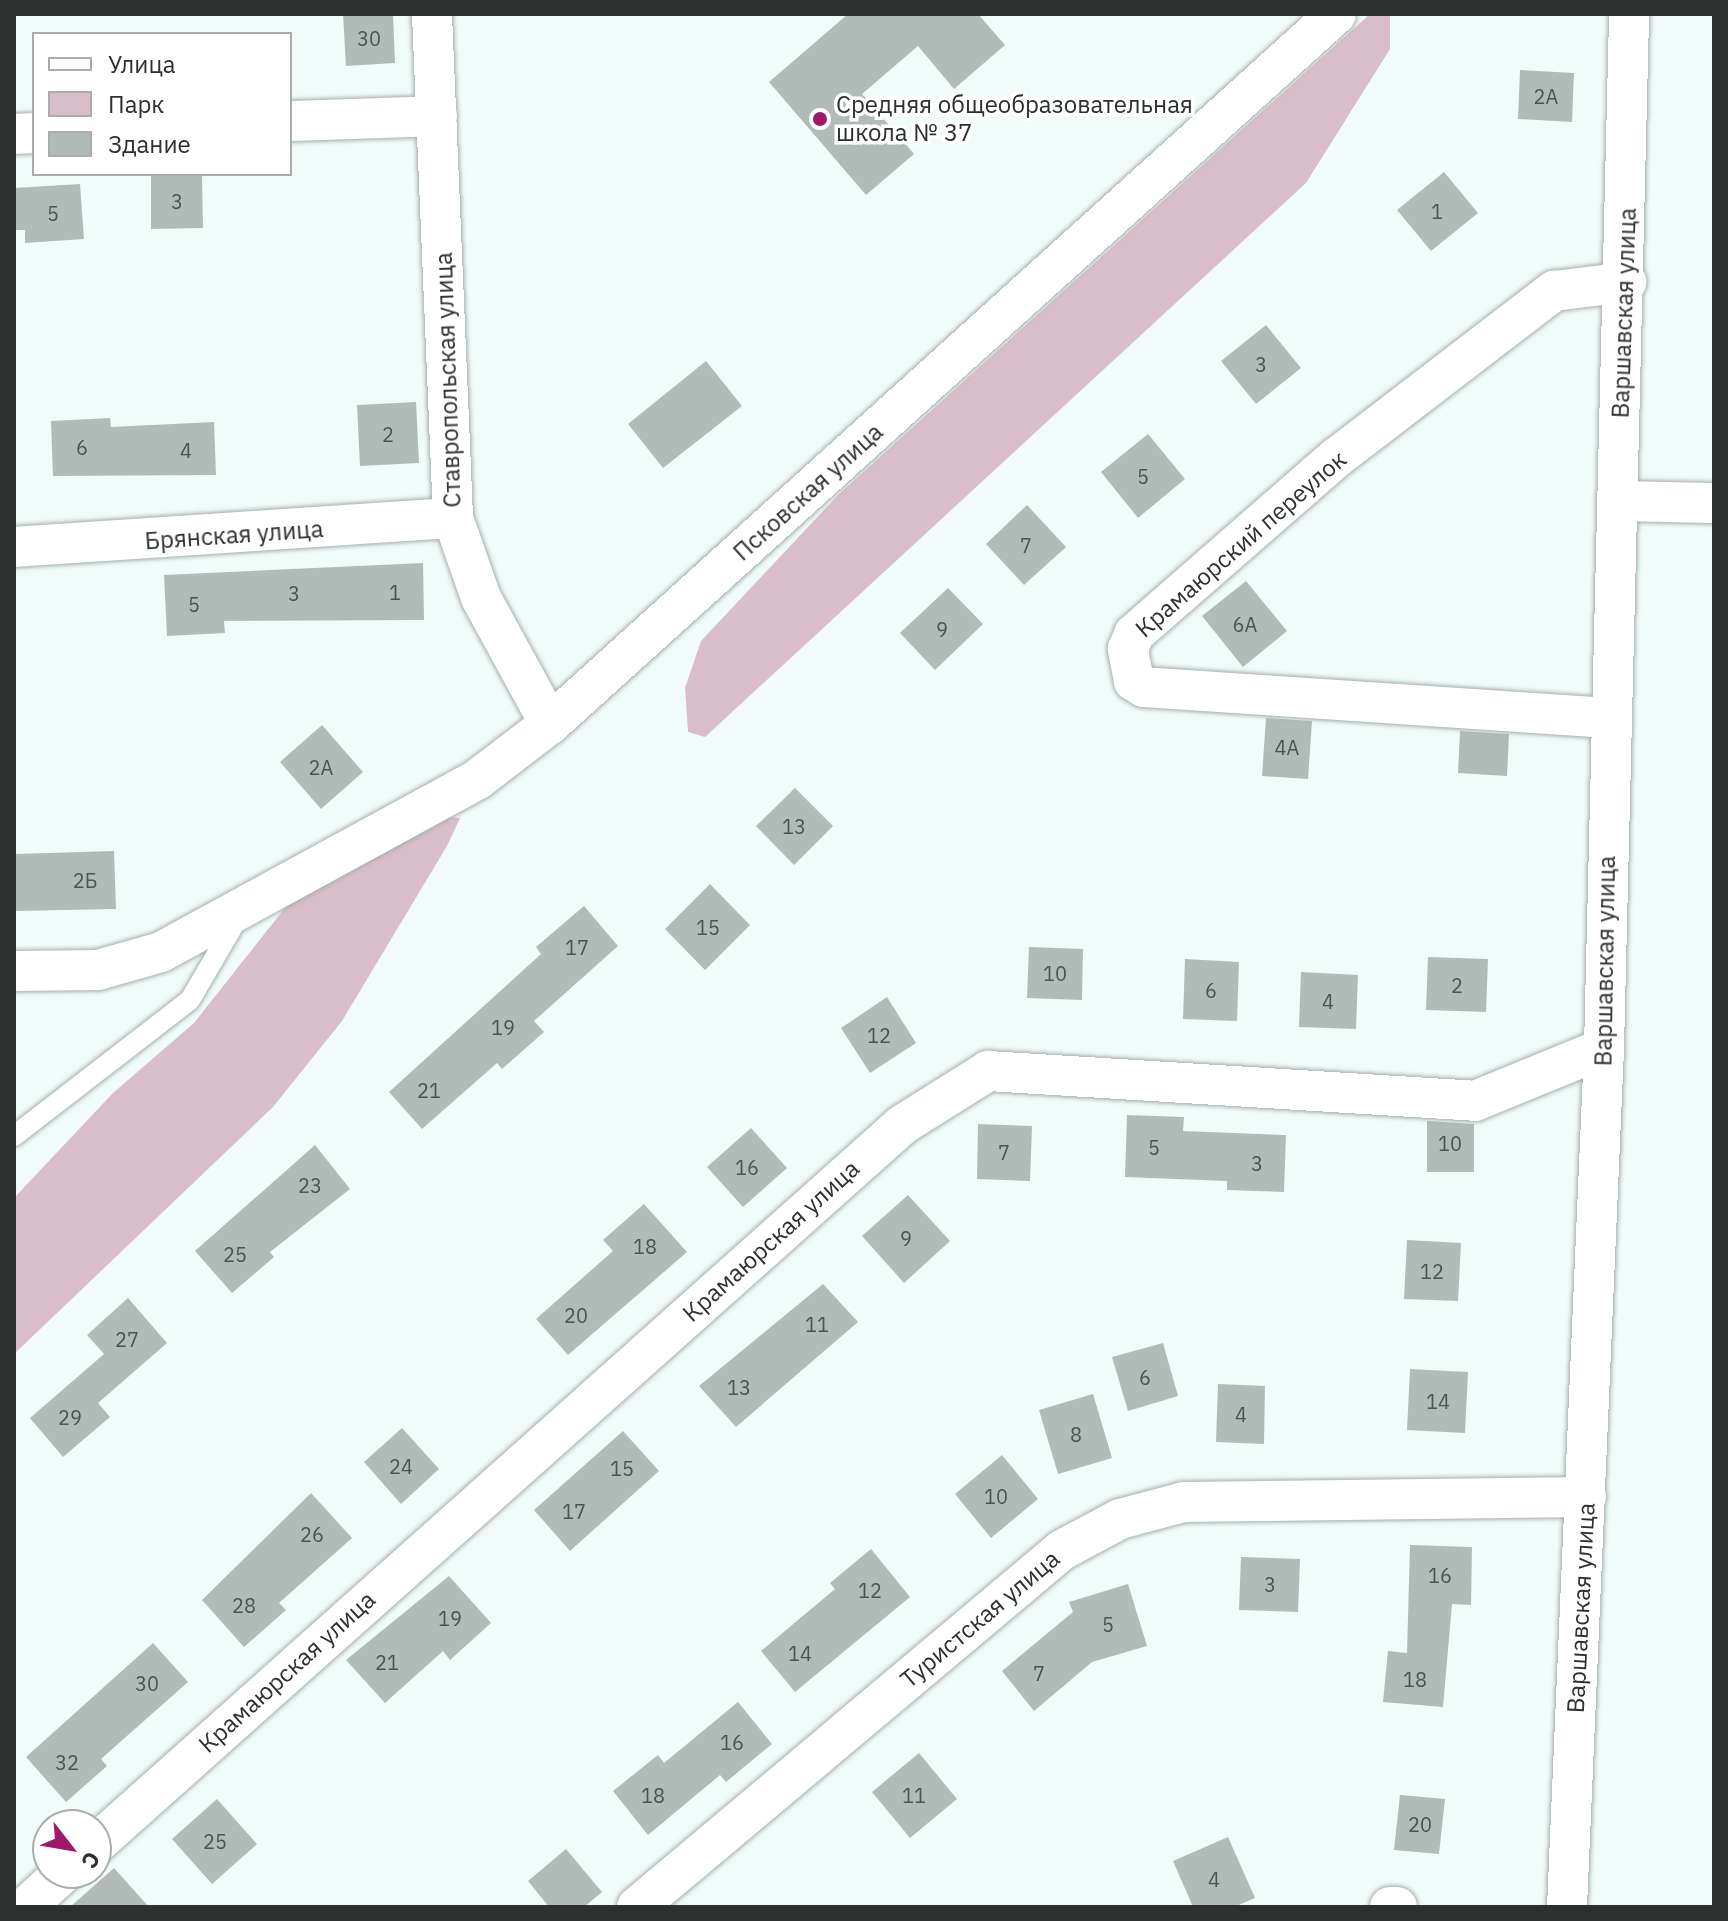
<!DOCTYPE html>
<meta charset="utf-8">
<style>
body{margin:0}
#map{position:relative;width:1728px;height:1921px;overflow:hidden;background:#f1fcfa;font-family:"IBM Plex Sans",sans-serif}
div>[style]{position:absolute}
[style*='--x']{left:calc(var(--x)*1px);top:calc(var(--y)*1px);width:calc(var(--w)*1px);rotate:calc(var(--a)*1deg)}
.green>*{inset:0;background:#d9beca}
.building>*{inset:0;background:#b1bcb9}
.roads{filter:drop-shadow(0 0 2px #a4afad) drop-shadow(0 0 2px #a4afad)}
.service>*{height:20px;margin:-10px;padding:0 10px;transform-origin:10px;border-radius:10px;background:#fff}
.minor>*{height:40px;margin:-20px;padding:0 20px;transform-origin:20px;border-radius:20px;background:#fff}
.dots>*{width:22px;height:22px;translate:-50% -50%;box-sizing:border-box;border:4px solid #fff;border-radius:50%}
span{translate:-50% -50%;white-space:nowrap;text-align:center;line-height:1.15;-webkit-text-stroke:7px #fff;paint-order:stroke}
.number-label{font-size:20px;color:#4d5352}
.number-label span{-webkit-text-stroke-width:0}
.poi-label{font-size:24px;color:#2c302f}
.left{translate:0 -50%;text-align:left}
.street-label{font-size:24px;color:#2c302f}
.frame{position:absolute;inset:0;border:16px solid #2c302f;pointer-events:none}
.legend{position:absolute;left:32px;top:32px;width:260px;height:144px;box-sizing:border-box;background:#fff;border:2px solid #abacac;margin:0;padding:10px 14px;list-style:none;font-size:24px;color:#2c302f}
.legend li{display:flex;align-items:center;gap:16px;height:40px}
.legend b{width:40px;border:2px solid #abacac}
.north{position:absolute;left:32px;top:1809px;width:80px;height:80px;box-sizing:border-box;background:#fff;border:2px solid #abacac;border-radius:50%;rotate:121deg;font-size:22px;font-weight:700;line-height:32px;text-align:center;color:#2c302f}
.north::after{content:'';display:block;margin:auto;width:28px;height:36px;background:#9e196a;clip-path:polygon(50% 0,100% 100%,50% 72%,0 100%)}
</style>
<div id="map">
<div class="green">
<div style="clip-path:polygon(1370px 14px,1390px 14px,1390px 49px,1306px 183px,705px 737px,688px 732px,685px 688px,701px 641px,838px 495px)"></div>
<div style="clip-path:polygon(445px 817px,460px 818px,447px 846px,342px 1021px,273px 1107px,14px 1354px,14px 1198px,113px 1093px,194px 1023px,288px 904px)"></div>
</div>
<div class="building">
<div style="clip-path:polygon(343px 14px,393px 14px,395px 63px,346px 66px)"></div>
<div style="clip-path:polygon(848px 14px,978px 14px,1005px 45px,954px 89px,918px 46px,862px 94px,914px 154px,866px 195px,769px 82px)"></div>
<div style="clip-path:polygon(1520px 70px,1574px 73px,1572px 122px,1518px 119px)"></div>
<div style="clip-path:polygon(1444px 172px,1478px 213px,1431px 251px,1397px 210px)"></div>
<div style="clip-path:polygon(151px 174px,202px 174px,203px 228px,151px 229px)"></div>
<div style="clip-path:polygon(80px 184px,84px 239px,25px 243px,25px 230px,14px 230px,14px 188px)"></div>
<div style="clip-path:polygon(1266px 325px,1301px 368px,1256px 404px,1221px 361px)"></div>
<div style="clip-path:polygon(706px 361px,742px 406px,663px 468px,628px 424px)"></div>
<div style="clip-path:polygon(416px 402px,419px 463px,360px 466px,357px 405px)"></div>
<div style="clip-path:polygon(110px 418px,111px 427px,214px 422px,216px 475px,53px 476px,51px 421px)"></div>
<div style="clip-path:polygon(1148px 434px,1185px 479px,1138px 518px,1101px 472px)"></div>
<div style="clip-path:polygon(1027px 505px,1066px 547px,1024px 585px,986px 544px)"></div>
<div style="clip-path:polygon(423px 563px,424px 620px,224px 621px,225px 633px,167px 636px,164px 575px)"></div>
<div style="clip-path:polygon(1246px 581px,1287px 631px,1243px 667px,1202px 616px)"></div>
<div style="clip-path:polygon(948px 588px,983px 624px,935px 670px,900px 633px)"></div>
<div style="clip-path:polygon(1266px 718px,1312px 721px,1308px 779px,1262px 776px)"></div>
<div style="clip-path:polygon(322px 725px,363px 772px,321px 809px,280px 762px)"></div>
<div style="clip-path:polygon(1460px 731px,1509px 734px,1507px 776px,1458px 773px)"></div>
<div style="clip-path:polygon(795px 788px,833px 826px,794px 865px,756px 826px)"></div>
<div style="clip-path:polygon(114px 851px,116px 909px,14px 911px,14px 854px)"></div>
<div style="clip-path:polygon(710px 884px,750px 925px,705px 970px,665px 929px)"></div>
<div style="clip-path:polygon(584px 906px,618px 946px,534px 1021px,544px 1032px,502px 1069px,497px 1063px,422px 1129px,389px 1092px,541px 954px,536px 947px)"></div>
<div style="clip-path:polygon(1029px 947px,1083px 949px,1082px 1000px,1027px 998px)"></div>
<div style="clip-path:polygon(1428px 957px,1488px 959px,1486px 1012px,1426px 1010px)"></div>
<div style="clip-path:polygon(1185px 959px,1239px 962px,1237px 1021px,1183px 1019px)"></div>
<div style="clip-path:polygon(1301px 972px,1358px 975px,1356px 1029px,1299px 1027px)"></div>
<div style="clip-path:polygon(887px 997px,916px 1043px,870px 1073px,841px 1028px)"></div>
<div style="clip-path:polygon(1127px 1115px,1184px 1117px,1183px 1131px,1286px 1135px,1284px 1192px,1227px 1190px,1227px 1181px,1125px 1177px)"></div>
<div style="clip-path:polygon(1427px 1121px,1474px 1124px,1474px 1172px,1427px 1172px)"></div>
<div style="clip-path:polygon(978px 1124px,1032px 1126px,1030px 1181px,977px 1179px)"></div>
<div style="clip-path:polygon(751px 1128px,787px 1168px,743px 1207px,707px 1167px)"></div>
<div style="clip-path:polygon(315px 1145px,350px 1189px,270px 1252px,274px 1257px,232px 1293px,195px 1251px)"></div>
<div style="clip-path:polygon(908px 1195px,950px 1241px,904px 1283px,862px 1236px)"></div>
<div style="clip-path:polygon(644px 1204px,687px 1252px,568px 1355px,536px 1319px,613px 1251px,603px 1240px)"></div>
<div style="clip-path:polygon(1407px 1240px,1461px 1243px,1458px 1301px,1404px 1299px)"></div>
<div style="clip-path:polygon(823px 1284px,858px 1322px,736px 1427px,699px 1386px)"></div>
<div style="clip-path:polygon(128px 1298px,167px 1343px,98px 1403px,110px 1417px,63px 1457px,30px 1418px,104px 1354px,87px 1335px)"></div>
<div style="clip-path:polygon(1163px 1343px,1178px 1396px,1128px 1411px,1112px 1357px)"></div>
<div style="clip-path:polygon(1410px 1369px,1468px 1372px,1465px 1433px,1407px 1430px)"></div>
<div style="clip-path:polygon(1218px 1384px,1265px 1386px,1264px 1444px,1216px 1442px)"></div>
<div style="clip-path:polygon(1093px 1394px,1112px 1458px,1058px 1474px,1039px 1410px)"></div>
<div style="clip-path:polygon(402px 1428px,439px 1469px,401px 1504px,364px 1462px)"></div>
<div style="clip-path:polygon(623px 1431px,659px 1471px,570px 1551px,534px 1510px)"></div>
<div style="clip-path:polygon(1002px 1455px,1038px 1499px,991px 1538px,955px 1494px)"></div>
<div style="clip-path:polygon(311px 1493px,352px 1538px,279px 1603px,286px 1610px,244px 1647px,202px 1600px)"></div>
<div style="clip-path:polygon(1410px 1545px,1472px 1547px,1471px 1605px,1452px 1604px,1443px 1707px,1383px 1702px,1388px 1651px,1407px 1653px)"></div>
<div style="clip-path:polygon(871px 1549px,910px 1597px,795px 1692px,761px 1651px,835px 1589px,830px 1583px)"></div>
<div style="clip-path:polygon(1241px 1557px,1300px 1559px,1298px 1612px,1239px 1610px)"></div>
<div style="clip-path:polygon(449px 1576px,491px 1623px,450px 1660px,443px 1651px,385px 1703px,346px 1660px)"></div>
<div style="clip-path:polygon(1128px 1584px,1147px 1646px,1092px 1662px,1034px 1711px,1002px 1671px,1073px 1612px,1069px 1602px)"></div>
<div style="clip-path:polygon(153px 1643px,188px 1682px,101px 1759px,107px 1766px,66px 1802px,26px 1757px)"></div>
<div style="clip-path:polygon(738px 1702px,772px 1744px,726px 1782px,720px 1775px,648px 1835px,613px 1791px,658px 1755px,664px 1763px)"></div>
<div style="clip-path:polygon(919px 1753px,957px 1799px,910px 1838px,872px 1792px)"></div>
<div style="clip-path:polygon(1400px 1795px,1445px 1799px,1439px 1854px,1394px 1850px)"></div>
<div style="clip-path:polygon(217px 1799px,257px 1844px,212px 1884px,172px 1839px)"></div>
<div style="clip-path:polygon(1228px 1837px,1255px 1898px,1234px 1907px,1193px 1907px,1173px 1861px)"></div>
<div style="clip-path:polygon(566px 1849px,602px 1892px,584px 1907px,549px 1907px,528px 1881px)"></div>
<div style="clip-path:polygon(114px 1868px,149px 1907px,70px 1907px)"></div>
</div>
<div class="roads">
<div class="service">
<div style="--x:14;--y:1136;--w:222;--a:-37.7"></div>
<div style="--x:190;--y:1000;--w:97;--a:-59.7"></div>
</div>
<div class="minor">
<div style="--x:432;--y:14;--w:504;--a:87.61"></div>
<div style="--x:453;--y:518;--w:85;--a:70.7"></div>
<div style="--x:481;--y:598;--w:144;--a:61.3"></div>
<div style="--x:290;--y:121;--w:147;--a:-1.9"></div>
<div style="--x:14;--y:134;--w:20;--a:-3"></div>
<div style="--x:1618;--y:501;--w:96;--a:1.2"></div>
<div style="--x:14;--y:547;--w:440;--a:-3.8"></div>
<div style="--x:1609;--y:718;--w:466;--a:-176.2"></div>
<div style="--x:1144;--y:687;--w:12;--a:-149"></div>
<div style="--x:1134;--y:681;--w:33;--a:-101"></div>
<div style="--x:1128;--y:649;--w:16;--a:-68"></div>
<div style="--x:1134;--y:634;--w:268;--a:-41.1"></div>
<div style="--x:1336;--y:458;--w:275;--a:-37.5"></div>
<div style="--x:1554;--y:291;--w:73;--a:-7.1"></div>
<div style="--x:14;--y:971;--w:84;--a:-0.7"></div>
<div style="--x:98;--y:970;--w:66;--a:-15.9"></div>
<div style="--x:161;--y:952;--w:361;--a:-28.6"></div>
<div style="--x:478;--y:779;--w:91;--a:-37.4"></div>
<div style="--x:550;--y:724;--w:1059;--a:-42.09"></div>
<div style="--x:96;--y:1844;--w:1080;--a:-41.73"></div>
<div style="--x:902;--y:1125;--w:102;--a:-32.1"></div>
<div style="--x:988;--y:1071;--w:488;--a:3.5"></div>
<div style="--x:1475;--y:1101;--w:139;--a:-22.3"></div>
<div style="--x:26;--y:1907;--w:50;--a:-42.6"></div>
<div style="--x:637;--y:1907;--w:555;--a:-40.03"></div>
<div style="--x:1062;--y:1550;--w:66;--a:-28.1"></div>
<div style="--x:1120;--y:1519;--w:66;--a:-14.9"></div>
<div style="--x:1184;--y:1502;--w:402;--a:-0.7"></div>
<div style="--x:1390;--y:1907;--w:7;--a:0"></div>
<div style="--x:1567;--y:1907;--w:860;--a:-87.53"></div>
<div style="--x:1604;--y:1048;--w:1034;--a:-88.61"></div>
</div>
</div>
<div class="dots">
<div style="left:820px;top:119px;background:#9e196a"></div>
</div>
<div class="number-label">
<span style="left:369px;top:38px">30</span>
<span style="left:1546px;top:96px">2А</span>
<span style="left:177px;top:201px">3</span>
<span style="left:1437px;top:211px">1</span>
<span style="left:53px;top:213px">5</span>
<span style="left:1261px;top:364px">3</span>
<span style="left:388px;top:434px">2</span>
<span style="left:82px;top:447px">6</span>
<span style="left:186px;top:450px">4</span>
<span style="left:1143px;top:476px">5</span>
<span style="left:1026px;top:545px">7</span>
<span style="left:395px;top:592px">1</span>
<span style="left:294px;top:593px">3</span>
<span style="left:194px;top:604px">5</span>
<span style="left:1245px;top:624px">6А</span>
<span style="left:942px;top:629px">9</span>
<span style="left:1287px;top:747px">4А</span>
<span style="left:321px;top:767px">2А</span>
<span style="left:794px;top:826px">13</span>
<span style="left:85px;top:880px">2Б</span>
<span style="left:708px;top:927px">15</span>
<span style="left:577px;top:947px">17</span>
<span style="left:1055px;top:973px">10</span>
<span style="left:1457px;top:985px">2</span>
<span style="left:1211px;top:990px">6</span>
<span style="left:1328px;top:1001px">4</span>
<span style="left:503px;top:1027px">19</span>
<span style="left:879px;top:1035px">12</span>
<span style="left:429px;top:1090px">21</span>
<span style="left:1450px;top:1143px">10</span>
<span style="left:1154px;top:1147px">5</span>
<span style="left:1004px;top:1152px">7</span>
<span style="left:1257px;top:1163px">3</span>
<span style="left:747px;top:1167px">16</span>
<span style="left:310px;top:1185px">23</span>
<span style="left:906px;top:1238px">9</span>
<span style="left:645px;top:1246px">18</span>
<span style="left:235px;top:1254px">25</span>
<span style="left:1432px;top:1271px">12</span>
<span style="left:576px;top:1315px">20</span>
<span style="left:817px;top:1324px">11</span>
<span style="left:127px;top:1339px">27</span>
<span style="left:1145px;top:1377px">6</span>
<span style="left:739px;top:1387px">13</span>
<span style="left:1438px;top:1401px">14</span>
<span style="left:1241px;top:1414px">4</span>
<span style="left:70px;top:1417px">29</span>
<span style="left:1076px;top:1434px">8</span>
<span style="left:401px;top:1466px">24</span>
<span style="left:622px;top:1468px">15</span>
<span style="left:996px;top:1496px">10</span>
<span style="left:574px;top:1511px">17</span>
<span style="left:312px;top:1534px">26</span>
<span style="left:1440px;top:1575px">16</span>
<span style="left:1270px;top:1584px">3</span>
<span style="left:870px;top:1590px">12</span>
<span style="left:244px;top:1605px">28</span>
<span style="left:450px;top:1618px">19</span>
<span style="left:1108px;top:1624px">5</span>
<span style="left:800px;top:1653px">14</span>
<span style="left:387px;top:1662px">21</span>
<span style="left:1039px;top:1673px">7</span>
<span style="left:1415px;top:1679px">18</span>
<span style="left:147px;top:1683px">30</span>
<span style="left:732px;top:1742px">16</span>
<span style="left:67px;top:1762px">32</span>
<span style="left:653px;top:1795px">18</span>
<span style="left:914px;top:1795px">11</span>
<span style="left:1420px;top:1824px">20</span>
<span style="left:215px;top:1841px">25</span>
<span style="left:1214px;top:1879px">4</span>
</div>
<div class="poi-label">
<span class="left" style="left:836px;top:119px">Средняя общеобразовательная<br>школа № 37</span>
</div>
<div class="street-label">
<span style="left:1624px;top:313px;rotate:-88deg">Варшавская улица</span>
<span style="left:448px;top:380px;rotate:-92deg">Ставропольская улица</span>
<span style="left:808px;top:492px;rotate:-42deg">Псковская улица</span>
<span style="left:234px;top:535px;rotate:-4deg">Брянская улица</span>
<span style="left:1241px;top:544px;rotate:-41deg">Крамаюрский переулок</span>
<span style="left:1605px;top:961px;rotate:-89deg">Варшавская улица</span>
<span style="left:771px;top:1241px;rotate:-42deg">Крамаюрская улица</span>
<span style="left:1581px;top:1608px;rotate:-87deg">Варшавская улица</span>
<span style="left:980px;top:1619px;rotate:-40deg">Туристская улица</span>
<span style="left:287px;top:1672px;rotate:-42deg">Крамаюрская улица</span>
</div>
<div class="frame"></div>
<ul class="legend">
<li><b style="height:10px;background:#fff"></b>Улица</li>
<li><b style="height:22px;background:#d9beca"></b>Парк</li>
<li><b style="height:22px;background:#b1bcb9"></b>Здание</li>
</ul>
<div class="north">С</div>
</div>
